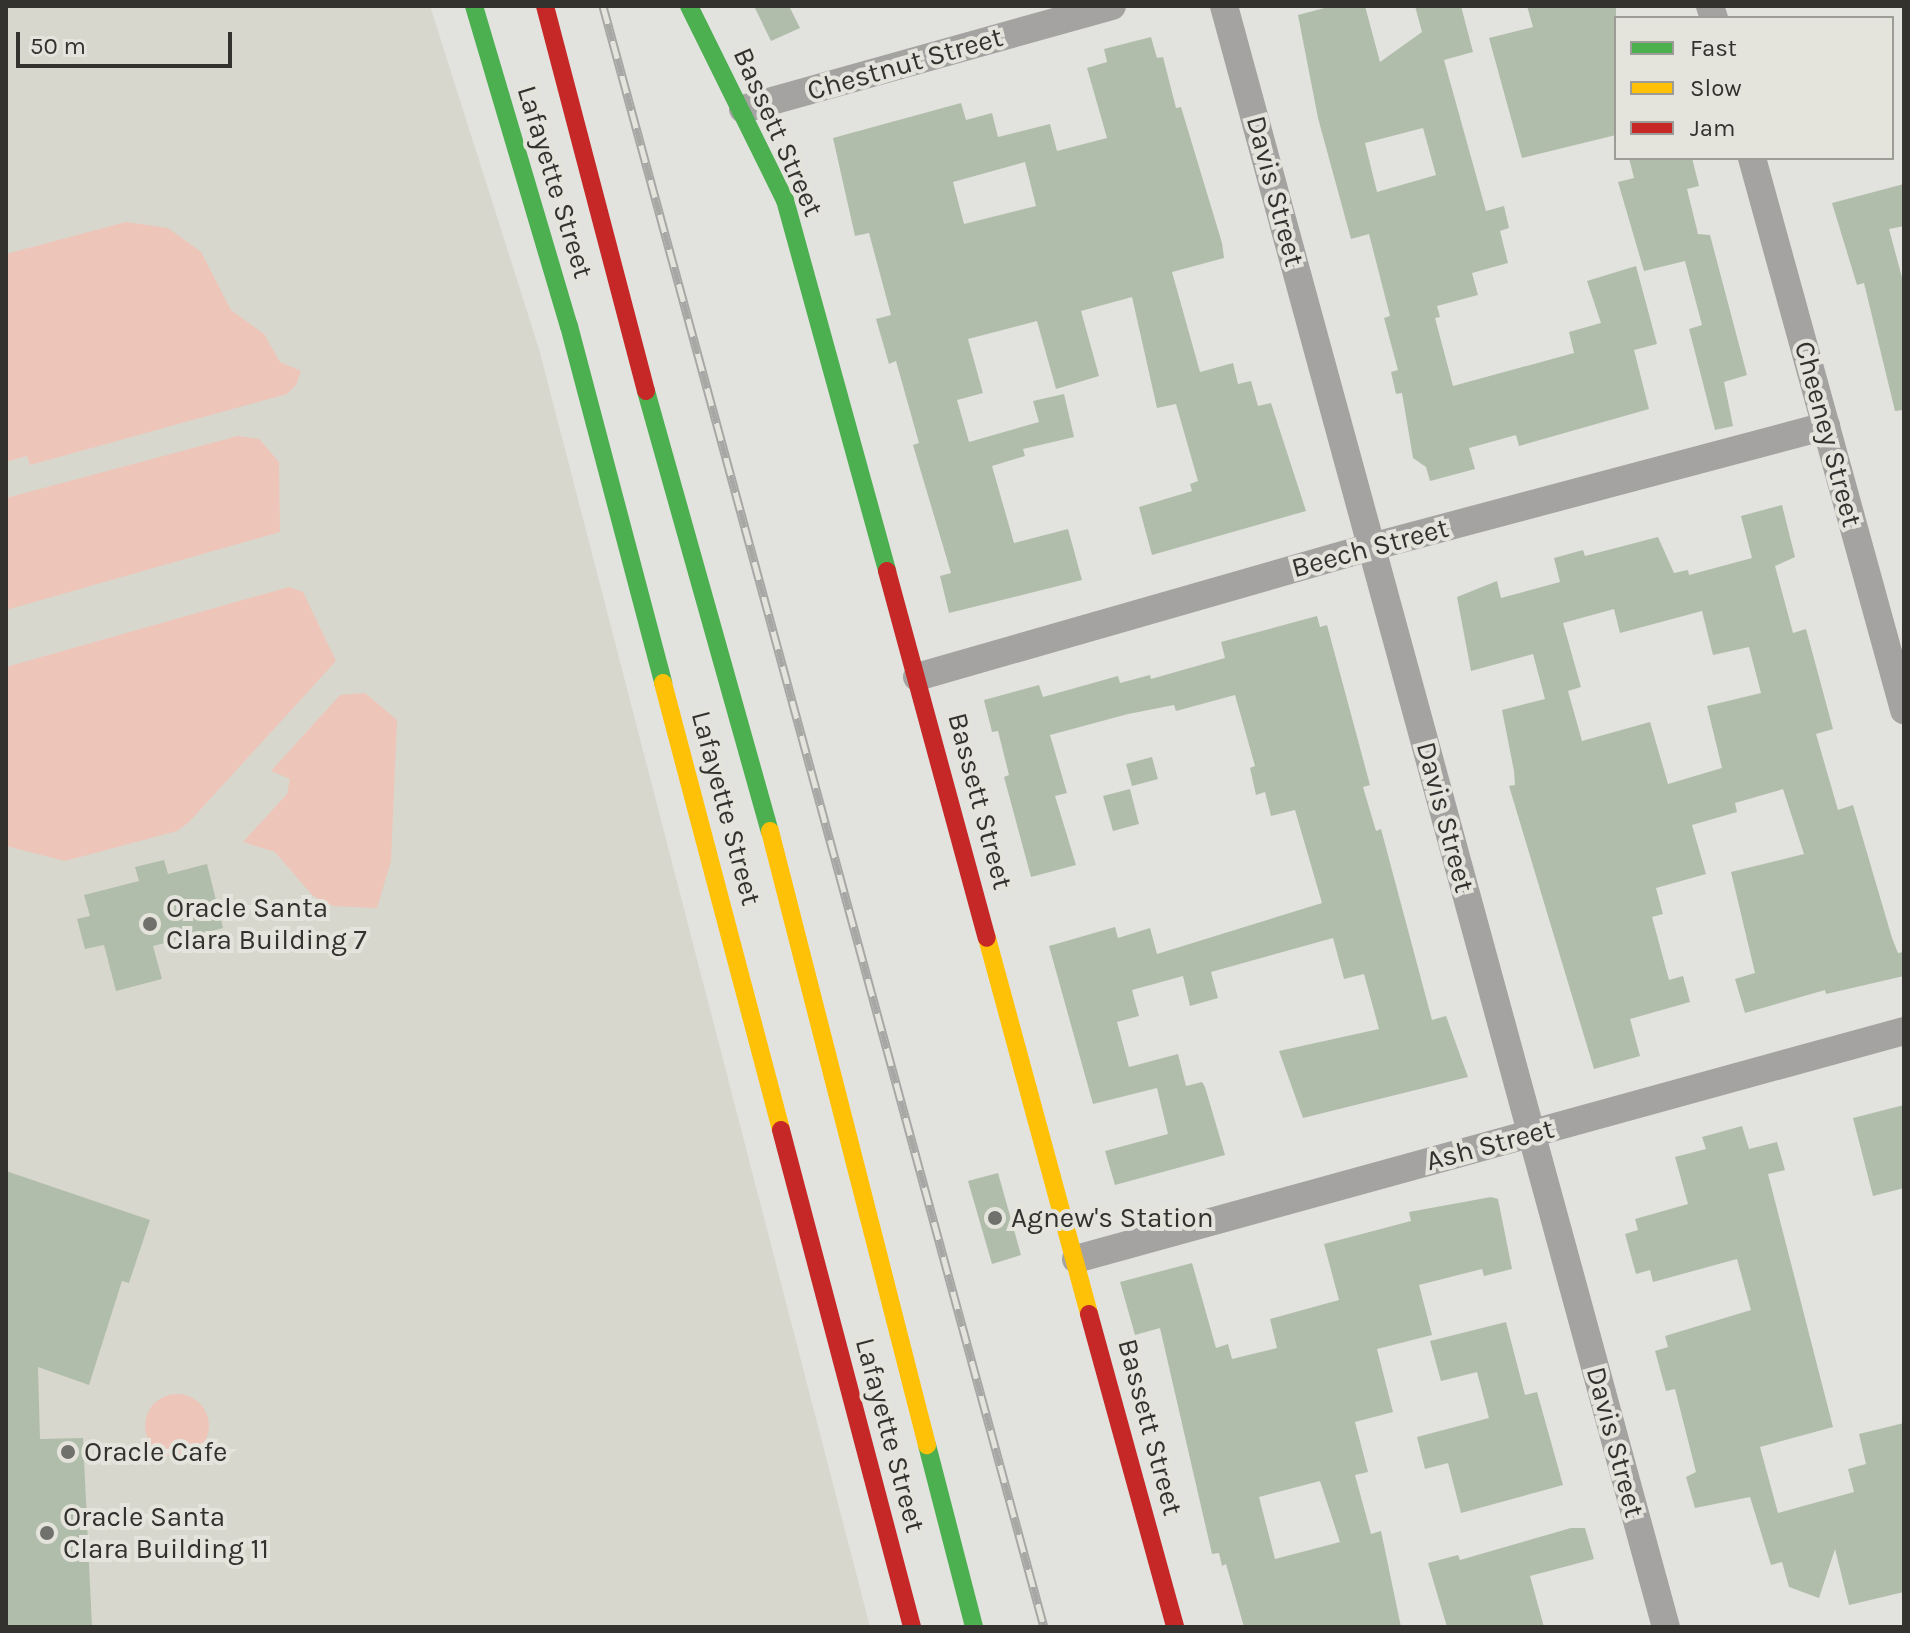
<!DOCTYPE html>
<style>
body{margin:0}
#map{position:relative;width:1910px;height:1633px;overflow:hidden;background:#e2e2de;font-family:Karla,sans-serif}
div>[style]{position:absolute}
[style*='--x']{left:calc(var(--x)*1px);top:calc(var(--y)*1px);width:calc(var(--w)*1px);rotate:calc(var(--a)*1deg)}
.built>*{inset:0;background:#d8d7cd}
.green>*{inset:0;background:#eec5b9}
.round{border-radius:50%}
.building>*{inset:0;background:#b1bdab}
.street>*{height:28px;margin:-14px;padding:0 14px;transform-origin:14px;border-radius:14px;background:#a4a3a2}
.fast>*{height:18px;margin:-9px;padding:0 9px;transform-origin:9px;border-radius:9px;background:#4caf50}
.slow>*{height:18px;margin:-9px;padding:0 9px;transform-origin:9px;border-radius:9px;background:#ffc107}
.jam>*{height:18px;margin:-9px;padding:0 9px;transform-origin:9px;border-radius:9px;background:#c62828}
.rail>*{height:9px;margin-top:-4.5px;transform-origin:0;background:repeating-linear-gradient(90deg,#e4e4dc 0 18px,#a7a7a6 0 36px);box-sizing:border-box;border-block:2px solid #a7a7a6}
.dots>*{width:22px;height:22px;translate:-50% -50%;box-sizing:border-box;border:4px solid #e4e4dc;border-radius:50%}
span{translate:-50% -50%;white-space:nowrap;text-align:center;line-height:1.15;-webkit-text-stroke:8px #e4e4dc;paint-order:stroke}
.street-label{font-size:28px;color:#33322f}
.poi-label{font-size:28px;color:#33322f}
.left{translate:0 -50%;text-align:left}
.frame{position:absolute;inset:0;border:8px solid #33322f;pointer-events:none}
.legend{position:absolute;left:1614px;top:16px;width:280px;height:144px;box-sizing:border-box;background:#e4e4dc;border:2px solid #9d9d97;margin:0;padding:10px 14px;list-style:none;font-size:24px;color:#33322f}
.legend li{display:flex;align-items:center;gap:16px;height:40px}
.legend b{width:40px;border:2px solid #9d9d97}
.scale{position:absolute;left:16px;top:32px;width:216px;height:36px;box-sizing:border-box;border:4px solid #33322f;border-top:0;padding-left:10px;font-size:24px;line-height:28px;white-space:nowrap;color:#33322f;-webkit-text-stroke:6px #e4e4dc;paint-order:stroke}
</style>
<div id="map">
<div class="built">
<div style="clip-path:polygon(6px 6px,430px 6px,539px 349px,870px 1627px,6px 1627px)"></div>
</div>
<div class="green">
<div style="clip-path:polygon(126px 222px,168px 228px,201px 252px,231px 310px,264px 334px,280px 362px,301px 371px,296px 385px,287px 394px,30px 465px,27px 456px,6px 462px,6px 254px)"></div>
<div style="clip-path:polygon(238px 436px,259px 439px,279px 462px,280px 532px,6px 610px,6px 498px)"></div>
<div style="clip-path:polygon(289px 587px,303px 592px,336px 661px,189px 822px,177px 831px,65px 861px,6px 846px,6px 667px)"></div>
<div style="clip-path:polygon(365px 693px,397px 720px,391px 861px,377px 908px,333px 906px,313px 896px,275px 852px,243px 842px,287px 794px,290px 779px,271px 771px,340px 695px)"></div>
<div class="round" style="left:145px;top:1394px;width:64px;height:64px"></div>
</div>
<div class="building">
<div style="clip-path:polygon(754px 6px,789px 6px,800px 28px,771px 41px)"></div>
<div style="clip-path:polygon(evenodd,1332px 6px,1365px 6px,1380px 62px,1422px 32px,1415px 6px,1461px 6px,1473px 52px,1444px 60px,1486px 211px,1504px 206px,1509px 228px,1500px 231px,1508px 263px,1472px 273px,1478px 295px,1437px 306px,1440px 317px,1435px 318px,1453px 386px,1574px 353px,1569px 332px,1601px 323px,1587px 281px,1636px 266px,1657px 344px,1634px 350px,1649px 409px,1519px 446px,1516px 435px,1469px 448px,1475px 469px,1430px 481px,1426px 467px,1413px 458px,1402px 393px,1396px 394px,1391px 372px,1398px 370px,1384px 318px,1390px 316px,1369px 234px,1351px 239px,1318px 118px,1298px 15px,1332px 6px,1423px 128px,1436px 175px,1377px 192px,1365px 143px,1423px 128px)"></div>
<div style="clip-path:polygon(1527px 6px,1616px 6px,1616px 135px,1522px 158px,1489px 38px,1533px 27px)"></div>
<div style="clip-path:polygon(evenodd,1151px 37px,1157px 58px,1163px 57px,1176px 108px,1181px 107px,1222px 243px,1224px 258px,1172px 272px,1200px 372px,1233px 363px,1238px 384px,1251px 381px,1258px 406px,1271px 403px,1306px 511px,1152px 555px,1139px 507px,1192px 491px,1190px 484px,1198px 481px,1176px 404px,1157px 408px,1132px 297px,1081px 311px,1099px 376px,1056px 389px,1037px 321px,968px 339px,983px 393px,957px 400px,969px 442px,1039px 422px,1033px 401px,1064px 394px,1074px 437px,1023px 449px,1025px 456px,992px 466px,1014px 543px,1068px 529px,1082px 580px,949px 613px,940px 576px,951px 573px,913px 445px,919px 443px,896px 361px,889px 364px,876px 319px,891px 315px,869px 233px,855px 236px,833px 138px,961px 103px,966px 120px,992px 113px,998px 137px,1050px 124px,1057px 151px,1107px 138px,1087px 68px,1107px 62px,1104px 49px,1151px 37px,1025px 162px,1036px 206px,964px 224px,953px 182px,1025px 162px)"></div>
<div style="clip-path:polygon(1629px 158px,1692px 158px,1699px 186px,1687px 189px,1698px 234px,1710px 235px,1747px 375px,1724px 382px,1733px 426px,1715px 430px,1689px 329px,1702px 325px,1685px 261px,1644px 271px,1618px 182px,1634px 178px)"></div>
<div style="clip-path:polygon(1904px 184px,1904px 226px,1889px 229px,1904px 285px,1904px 410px,1895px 411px,1864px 283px,1857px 285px,1832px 203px)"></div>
<div style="clip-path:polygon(evenodd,1782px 505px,1795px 557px,1775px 566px,1793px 633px,1806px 629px,1833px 729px,1816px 734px,1838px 810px,1853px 805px,1892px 938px,1898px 953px,1904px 952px,1904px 976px,1826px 994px,1825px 990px,1745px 1013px,1735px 979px,1755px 973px,1731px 872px,1804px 854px,1783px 789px,1735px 803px,1737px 812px,1692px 825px,1706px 874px,1656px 888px,1663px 914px,1652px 917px,1669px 980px,1683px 976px,1690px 1002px,1630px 1019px,1640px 1056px,1594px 1069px,1509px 786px,1515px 785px,1514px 771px,1502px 710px,1545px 699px,1533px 654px,1471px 671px,1457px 597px,1497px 581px,1501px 598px,1560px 582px,1554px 558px,1583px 550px,1585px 556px,1658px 537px,1674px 573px,1688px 570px,1689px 575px,1752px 558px,1741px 516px,1782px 505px,1614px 609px,1620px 633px,1702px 611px,1713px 655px,1749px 647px,1761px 693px,1707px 706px,1722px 768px,1668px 784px,1650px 722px,1582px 741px,1568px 691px,1581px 687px,1563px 623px,1614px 609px)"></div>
<div style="clip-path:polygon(1317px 616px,1320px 627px,1327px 625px,1370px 785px,1363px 787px,1376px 831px,1381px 829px,1432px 1020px,1446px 1016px,1468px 1077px,1303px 1118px,1279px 1051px,1379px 1029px,1364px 974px,1344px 979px,1333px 938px,1211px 972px,1218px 998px,1190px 1006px,1183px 976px,1132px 990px,1139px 1016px,1117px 1022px,1129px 1067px,1178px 1054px,1186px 1086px,1202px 1082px,1205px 1087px,1225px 1155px,1115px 1185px,1105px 1151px,1168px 1134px,1157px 1088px,1093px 1104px,1049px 946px,1115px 927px,1118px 938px,1150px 928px,1157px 954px,1322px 903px,1295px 810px,1271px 816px,1265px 792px,1256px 795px,1250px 768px,1255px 766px,1235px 695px,1176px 711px,1174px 705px,1128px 714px,1050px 735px,1067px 793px,1055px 796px,1076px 865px,1031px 877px,1004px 777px,1009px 775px,998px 731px,992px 732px,984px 700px,1039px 685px,1043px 697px,1118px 676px,1120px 683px,1150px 675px,1151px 679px,1225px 658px,1221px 642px)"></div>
<div style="clip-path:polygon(1152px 757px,1158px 779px,1132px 786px,1126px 764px)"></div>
<div style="clip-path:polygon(1130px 789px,1139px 824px,1113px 831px,1103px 796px)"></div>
<div style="clip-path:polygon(164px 860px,168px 874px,207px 864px,223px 928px,153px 946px,162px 979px,116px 991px,104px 945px,85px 949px,77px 919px,90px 916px,84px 895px,139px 881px,135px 867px)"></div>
<div style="clip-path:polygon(1904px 1105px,1904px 1188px,1873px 1196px,1853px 1118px)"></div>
<div style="clip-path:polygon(1742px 1126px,1749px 1149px,1777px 1142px,1785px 1170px,1768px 1174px,1833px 1427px,1760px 1447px,1778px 1513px,1854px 1492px,1848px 1469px,1866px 1464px,1859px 1434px,1904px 1423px,1904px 1592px,1849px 1605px,1835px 1549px,1819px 1598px,1789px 1587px,1782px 1562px,1771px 1565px,1750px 1497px,1695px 1508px,1686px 1477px,1696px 1472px,1675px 1389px,1666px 1391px,1655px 1351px,1668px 1347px,1665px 1336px,1751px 1310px,1737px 1259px,1653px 1282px,1650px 1270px,1636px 1274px,1625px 1234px,1638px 1230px,1635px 1219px,1688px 1204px,1675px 1157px,1706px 1149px,1702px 1137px)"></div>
<div style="clip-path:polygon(6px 1171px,150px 1220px,129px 1283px,122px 1281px,89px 1385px,38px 1367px,40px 1439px,83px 1438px,92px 1627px,6px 1627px)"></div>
<div style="clip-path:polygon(998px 1173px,1021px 1255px,992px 1264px,968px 1181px)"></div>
<div style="clip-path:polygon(evenodd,1491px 1197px,1498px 1199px,1512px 1269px,1484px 1276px,1482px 1269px,1419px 1285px,1432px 1335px,1377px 1349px,1393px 1412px,1355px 1422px,1368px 1472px,1355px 1475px,1371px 1534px,1381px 1531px,1401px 1627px,1244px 1627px,1226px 1564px,1222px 1566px,1219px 1553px,1212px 1554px,1160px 1328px,1135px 1335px,1120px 1282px,1192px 1263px,1216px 1348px,1228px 1344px,1232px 1359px,1277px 1348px,1270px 1319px,1339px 1300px,1324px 1244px,1411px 1221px,1409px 1212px,1491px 1197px,1320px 1481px,1340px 1542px,1275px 1559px,1259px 1497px,1320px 1481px)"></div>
<div style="clip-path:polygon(1506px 1322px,1525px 1395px,1537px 1392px,1563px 1485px,1461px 1513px,1448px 1463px,1425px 1469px,1417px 1437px,1489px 1418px,1477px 1372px,1441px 1381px,1430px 1341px)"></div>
<div style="clip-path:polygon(1571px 1528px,1585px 1528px,1594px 1559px,1530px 1576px,1544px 1627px,1447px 1627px,1428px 1563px,1458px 1555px,1460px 1560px)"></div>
</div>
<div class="street">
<div style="--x:1224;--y:6;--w:1680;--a:74.75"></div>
<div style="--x:1710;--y:6;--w:13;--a:72"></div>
<div style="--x:743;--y:109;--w:383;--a:-15.6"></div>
<div style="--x:1752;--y:158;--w:573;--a:74.6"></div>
<div style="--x:917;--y:677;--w:472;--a:-16"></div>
<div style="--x:1371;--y:547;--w:471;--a:-14.9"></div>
<div style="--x:1076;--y:1259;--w:859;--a:-15.4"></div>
</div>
<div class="fast">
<div style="--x:474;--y:6;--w:334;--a:73.5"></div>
<div style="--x:569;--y:326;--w:369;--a:75.2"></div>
<div style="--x:689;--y:6;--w:216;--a:63.7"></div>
<div style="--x:785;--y:200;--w:385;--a:74.6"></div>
<div style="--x:646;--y:391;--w:457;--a:74.3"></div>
<div style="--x:927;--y:1445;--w:188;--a:75.5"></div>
</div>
<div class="slow">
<div style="--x:663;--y:683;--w:462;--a:75.2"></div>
<div style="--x:770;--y:831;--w:634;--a:75.66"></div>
<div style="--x:987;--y:938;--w:390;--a:74.8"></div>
</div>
<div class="jam">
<div style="--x:545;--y:6;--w:398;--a:75.3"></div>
<div style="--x:887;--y:571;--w:380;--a:74.8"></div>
<div style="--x:781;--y:1130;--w:514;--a:75.23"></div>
<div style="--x:1089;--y:1314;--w:325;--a:74.6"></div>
</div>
<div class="rail">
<div style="--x:603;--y:6;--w:1680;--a:74.78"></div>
</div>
<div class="dots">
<div style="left:150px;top:924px;background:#70706c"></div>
<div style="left:995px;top:1218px;background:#70706c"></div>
<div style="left:68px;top:1452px;background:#70706c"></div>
<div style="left:47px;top:1533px;background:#70706c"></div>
</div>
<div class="street-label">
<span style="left:905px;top:64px;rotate:-16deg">Chestnut Street</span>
<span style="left:778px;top:132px;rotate:66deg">Bassett Street</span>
<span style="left:555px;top:182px;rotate:73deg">Lafayette Street</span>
<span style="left:1275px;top:191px;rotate:75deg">Davis Street</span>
<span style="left:1828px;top:434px;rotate:75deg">Cheeney Street</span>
<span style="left:1370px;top:548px;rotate:-15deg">Beech Street</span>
<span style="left:980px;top:801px;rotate:75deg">Bassett Street</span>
<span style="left:726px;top:808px;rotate:75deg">Lafayette Street</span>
<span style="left:1445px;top:817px;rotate:75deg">Davis Street</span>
<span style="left:1490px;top:1145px;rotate:-15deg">Ash Street</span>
<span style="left:1150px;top:1427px;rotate:75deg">Bassett Street</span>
<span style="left:890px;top:1435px;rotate:75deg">Lafayette Street</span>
<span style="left:1615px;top:1442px;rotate:75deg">Davis Street</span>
</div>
<div class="poi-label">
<span class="left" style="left:166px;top:924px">Oracle Santa<br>Clara Building 7</span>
<span class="left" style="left:1011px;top:1218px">Agnew's Station</span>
<span class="left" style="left:84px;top:1452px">Oracle Cafe</span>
<span class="left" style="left:63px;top:1533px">Oracle Santa<br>Clara Building 11</span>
</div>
<div class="frame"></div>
<ul class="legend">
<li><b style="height:10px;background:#4caf50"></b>Fast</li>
<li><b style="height:10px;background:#ffc107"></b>Slow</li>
<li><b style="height:10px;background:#c62828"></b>Jam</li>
</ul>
<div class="scale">50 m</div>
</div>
